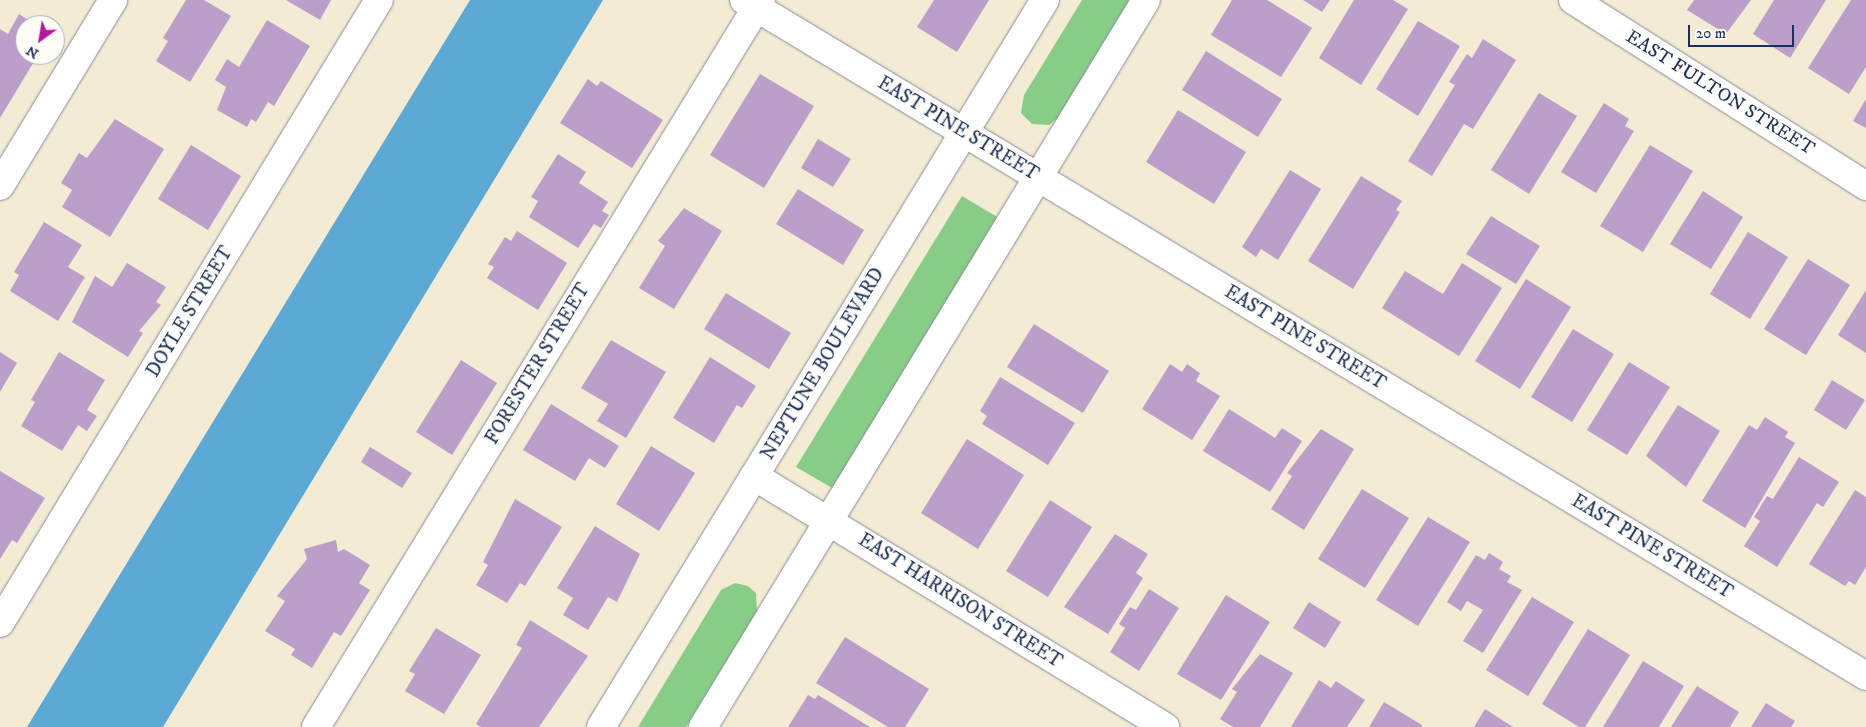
<!DOCTYPE html>
<style>
body{margin:0}
#map{position:relative;width:1866px;height:727px;overflow:hidden;background:#f3ebd4;font-family:"IM FELL DW Pica",serif}
div>[style]{position:absolute}
[style*='--x']{left:calc(var(--x)*1px);top:calc(var(--y)*1px);width:calc(var(--w)*1px);rotate:calc(var(--a)*1deg)}
.green>*{inset:0;background:#88cd87}
.water>*{inset:0;background:#5da9d6}
.building>*{inset:0;background:#bb9fca}
.roads{filter:drop-shadow(0 0 1px #878d99) drop-shadow(0 0 1px #878d99)}
.minor>*{height:28px;margin:-14px;padding:0 14px;transform-origin:14px;border-radius:14px;background:#fff}
span{translate:-50% -50%;white-space:nowrap;text-align:center;line-height:1.15;-webkit-text-stroke:4px #fdfcf7;paint-order:stroke}
.street-label{font-size:19px;color:#1b2f5e}
.north{position:absolute;left:15px;top:15px;width:50px;height:50px;box-sizing:border-box;background:#fdfcf7;border:1px solid #a3aaba;border-radius:50%;rotate:212deg;font-size:14px;font-weight:700;line-height:20px;text-align:center;color:#1b2f5e}
.north::after{content:'';display:block;margin:auto;width:18px;height:22px;background:#b5179e;clip-path:polygon(50% 0,100% 100%,50% 72%,0 100%)}
.scale{position:absolute;left:1688px;top:25px;width:106px;height:22px;box-sizing:border-box;border:2px solid #1b2f5e;border-top:0;padding-left:6px;font-size:15px;line-height:18px;white-space:nowrap;color:#1b2f5e;-webkit-text-stroke:4px #fdfcf7;paint-order:stroke}
</style>
<div id="map">
<div class="green">
<div style="clip-path:polygon(1082px 0,1131px 0,1059px 117px,1049px 125px,1032px 124px,1021px 113px,1024px 95px)"></div>
<div style="clip-path:polygon(962px 196px,999px 218px,834px 489px,796px 467px)"></div>
<div style="clip-path:polygon(735px 583px,748px 586px,756px 593px,757px 612px,686px 727px,638px 727px,721px 590px)"></div>
</div>
<div class="water">
<div style="clip-path:polygon(470px 0,603px 0,163px 727px,27px 727px)"></div>
</div>
<div class="building">
<div style="clip-path:polygon(186px 0,204px 0,231px 16px,190px 82px,156px 61px,168px 41px,163px 38px)"></div>
<div style="clip-path:polygon(286px 0,331px 0,320px 20px)"></div>
<div style="clip-path:polygon(934px 0,989px 0,957px 52px,917px 27px)"></div>
<div style="clip-path:polygon(1232px 0,1267px 0,1312px 28px,1281px 77px,1211px 35px)"></div>
<div style="clip-path:polygon(1303px 0,1330px 0,1322px 12px)"></div>
<div style="clip-path:polygon(1354px 0,1393px 0,1408px 9px,1361px 85px,1319px 58px)"></div>
<div style="clip-path:polygon(1694px 0,1751px 0,1726px 34px,1687px 10px)"></div>
<div style="clip-path:polygon(1774px 0,1826px 0,1790px 58px,1753px 34px)"></div>
<div style="clip-path:polygon(1851px 0,1866px 0,1866px 67px,1849px 94px,1808px 68px)"></div>
<div style="clip-path:polygon(19px 14px,36px 25px,25px 25px,25px 55px,38px 55px,0 118px,0 29px,8px 34px)"></div>
<div style="clip-path:polygon(267px 20px,310px 46px,274px 106px,268px 102px,256px 122px,251px 119px,247px 127px,217px 110px,226px 87px,215px 80px,227px 59px,239px 67px)"></div>
<div style="clip-path:polygon(1418px 21px,1460px 46px,1418px 116px,1376px 89px)"></div>
<div style="clip-path:polygon(1483px 39px,1516px 60px,1473px 129px,1464px 124px,1432px 176px,1408px 161px,1455px 85px,1449px 82px,1467px 54px,1472px 58px)"></div>
<div style="clip-path:polygon(1206px 51px,1282px 99px,1258px 137px,1182px 90px)"></div>
<div style="clip-path:polygon(760px 74px,814px 106px,764px 188px,710px 155px)"></div>
<div style="clip-path:polygon(588px 79px,597px 86px,601px 81px,663px 120px,632px 168px,560px 123px)"></div>
<div style="clip-path:polygon(1539px 93px,1577px 116px,1529px 194px,1491px 170px)"></div>
<div style="clip-path:polygon(1866px 99px,1866px 128px,1853px 121px)"></div>
<div style="clip-path:polygon(1604px 103px,1629px 119px,1625px 126px,1634px 131px,1596px 193px,1561px 172px)"></div>
<div style="clip-path:polygon(1178px 110px,1246px 152px,1214px 204px,1146px 162px)"></div>
<div style="clip-path:polygon(115px 119px,164px 149px,110px 237px,62px 207px,72px 190px,61px 183px,79px 153px,87px 158px)"></div>
<div style="clip-path:polygon(818px 139px,851px 159px,833px 187px,801px 168px)"></div>
<div style="clip-path:polygon(191px 145px,241px 176px,208px 230px,158px 199px)"></div>
<div style="clip-path:polygon(1650px 145px,1693px 171px,1643px 252px,1600px 226px)"></div>
<div style="clip-path:polygon(558px 154px,586px 172px,579px 183px,608px 202px,602px 211px,609px 215px,601px 228px,594px 224px,578px 248px,529px 217px,538px 201px,531px 197px)"></div>
<div style="clip-path:polygon(1290px 170px,1321px 189px,1278px 260px,1261px 249px,1256px 257px,1242px 247px)"></div>
<div style="clip-path:polygon(1361px 176px,1402px 201px,1396px 210px,1400px 212px,1353px 289px,1308px 261px)"></div>
<div style="clip-path:polygon(798px 189px,864px 230px,843px 265px,776px 224px)"></div>
<div style="clip-path:polygon(1703px 191px,1743px 217px,1711px 269px,1670px 244px)"></div>
<div style="clip-path:polygon(684px 208px,722px 231px,674px 309px,639px 288px,665px 246px,658px 241px)"></div>
<div style="clip-path:polygon(1491px 216px,1540px 246px,1516px 284px,1466px 254px)"></div>
<div style="clip-path:polygon(44px 222px,82px 245px,68px 267px,85px 277px,58px 321px,10px 291px,19px 275px,14px 272px)"></div>
<div style="clip-path:polygon(517px 231px,567px 263px,538px 310px,487px 278px,494px 267px,488px 264px,505px 237px,511px 241px)"></div>
<div style="clip-path:polygon(1748px 232px,1788px 257px,1750px 319px,1710px 294px)"></div>
<div style="clip-path:polygon(1808px 259px,1850px 285px,1806px 355px,1764px 329px)"></div>
<div style="clip-path:polygon(127px 263px,166px 287px,156px 302px,161px 305px,139px 331px,143px 333px,128px 357px,72px 322px,95px 276px,112px 287px)"></div>
<div style="clip-path:polygon(1462px 263px,1502px 288px,1459px 356px,1382px 308px,1405px 271px,1443px 294px)"></div>
<div style="clip-path:polygon(1526px 279px,1571px 307px,1520px 389px,1475px 361px)"></div>
<div style="clip-path:polygon(1866px 290px,1866px 353px,1838px 335px)"></div>
<div style="clip-path:polygon(726px 293px,791px 333px,769px 369px,704px 329px)"></div>
<div style="clip-path:polygon(1034px 324px,1109px 371px,1083px 413px,1007px 367px)"></div>
<div style="clip-path:polygon(1573px 329px,1614px 354px,1572px 422px,1531px 397px)"></div>
<div style="clip-path:polygon(611px 340px,666px 372px,626px 438px,597px 421px,608px 404px,581px 388px)"></div>
<div style="clip-path:polygon(0 352px,17px 363px,0 392px)"></div>
<div style="clip-path:polygon(59px 352px,105px 380px,87px 410px,97px 416px,87px 431px,78px 425px,62px 451px,21px 426px,35px 402px,31px 400px)"></div>
<div style="clip-path:polygon(710px 357px,756px 386px,742px 408px,737px 405px,714px 443px,673px 418px)"></div>
<div style="clip-path:polygon(461px 360px,497px 383px,452px 455px,416px 432px)"></div>
<div style="clip-path:polygon(1629px 362px,1670px 387px,1627px 455px,1587px 430px)"></div>
<div style="clip-path:polygon(1170px 364px,1182px 372px,1187px 364px,1200px 373px,1196px 381px,1220px 396px,1192px 440px,1142px 409px)"></div>
<div style="clip-path:polygon(1000px 377px,1075px 423px,1048px 465px,982px 424px,987px 416px,980px 411px)"></div>
<div style="clip-path:polygon(1832px 380px,1865px 400px,1846px 430px,1814px 410px)"></div>
<div style="clip-path:polygon(551px 404px,619px 446px,605px 468px,589px 458px,575px 481px,523px 450px)"></div>
<div style="clip-path:polygon(1678px 405px,1720px 431px,1686px 487px,1646px 456px)"></div>
<div style="clip-path:polygon(1229px 409px,1275px 438px,1282px 428px,1302px 441px,1270px 492px,1203px 451px)"></div>
<div style="clip-path:polygon(1765px 417px,1788px 432px,1785px 437px,1795px 443px,1745px 528px,1702px 501px,1749px 425px,1757px 430px)"></div>
<div style="clip-path:polygon(1321px 429px,1354px 449px,1304px 530px,1271px 509px,1292px 476px,1287px 473px)"></div>
<div style="clip-path:polygon(967px 439px,1024px 475px,978px 549px,921px 513px)"></div>
<div style="clip-path:polygon(651px 446px,695px 473px,659px 531px,616px 504px)"></div>
<div style="clip-path:polygon(370px 447px,412px 473px,402px 488px,361px 462px)"></div>
<div style="clip-path:polygon(1799px 457px,1839px 482px,1823px 507px,1817px 503px,1777px 567px,1744px 546px,1760px 521px,1754px 517px,1767px 496px,1773px 499px)"></div>
<div style="clip-path:polygon(0 471px,45px 498px,17px 543px,12px 540px,0 559px)"></div>
<div style="clip-path:polygon(1362px 489px,1409px 518px,1365px 588px,1318px 559px)"></div>
<div style="clip-path:polygon(1855px 490px,1866px 497px,1866px 567px,1855px 585px,1849px 581px,1845px 586px,1809px 564px)"></div>
<div style="clip-path:polygon(515px 499px,562px 527px,525px 586px,520px 583px,507px 603px,476px 585px,488px 565px,483px 562px)"></div>
<div style="clip-path:polygon(1050px 500px,1092px 527px,1048px 597px,1006px 571px)"></div>
<div style="clip-path:polygon(1428px 517px,1470px 542px,1418px 626px,1376px 600px)"></div>
<div style="clip-path:polygon(595px 526px,640px 554px,617px 602px,608px 597px,588px 630px,563px 615px,573px 598px,557px 588px)"></div>
<div style="clip-path:polygon(1115px 534px,1148px 554px,1136px 573px,1143px 578px,1108px 634px,1064px 607px)"></div>
<div style="clip-path:polygon(336px 540px,338px 552px,344px 549px,370px 565px,359px 583px,370px 590px,341px 636px,334px 632px,312px 668px,291px 655px,295px 649px,265px 631px,285px 601px,277px 596px,307px 559px,304px 549px)"></div>
<div style="clip-path:polygon(1489px 553px,1503px 562px,1499px 569px,1511px 576px,1507px 582px,1522px 590px,1483px 653px,1463px 641px,1483px 610px,1467px 601px,1461px 611px,1447px 602px,1476px 555px,1485px 560px)"></div>
<div style="clip-path:polygon(1149px 589px,1179px 608px,1139px 671px,1110px 652px,1125px 628px,1119px 624px,1130px 607px,1136px 610px)"></div>
<div style="clip-path:polygon(1226px 595px,1270px 622px,1221px 700px,1177px 674px)"></div>
<div style="clip-path:polygon(1532px 597px,1574px 622px,1528px 696px,1486px 670px)"></div>
<div style="clip-path:polygon(1309px 602px,1341px 622px,1325px 648px,1293px 628px)"></div>
<div style="clip-path:polygon(530px 620px,588px 656px,539px 727px,481px 727px,476px 724px,522px 648px,516px 645px)"></div>
<div style="clip-path:polygon(436px 628px,481px 655px,444px 714px,405px 691px,415px 674px,409px 671px)"></div>
<div style="clip-path:polygon(1588px 629px,1630px 655px,1585px 727px,1579px 727px,1542px 704px)"></div>
<div style="clip-path:polygon(845px 637px,929px 689px,905px 727px,888px 727px,816px 683px)"></div>
<div style="clip-path:polygon(1260px 654px,1293px 673px,1260px 727px,1233px 727px,1220px 719px,1237px 692px,1232px 689px)"></div>
<div style="clip-path:polygon(1643px 661px,1684px 686px,1659px 727px,1603px 727px)"></div>
<div style="clip-path:polygon(1319px 680px,1331px 688px,1336px 681px,1365px 700px,1347px 727px,1291px 727px)"></div>
<div style="clip-path:polygon(1697px 686px,1739px 712px,1730px 727px,1671px 727px)"></div>
<div style="clip-path:polygon(808px 695px,815px 699px,818px 695px,870px 727px,788px 727px)"></div>
<div style="clip-path:polygon(1384px 702px,1422px 725px,1421px 727px,1369px 727px)"></div>
<div style="clip-path:polygon(1766px 703px,1795px 721px,1791px 727px,1751px 727px)"></div>
<div style="clip-path:polygon(1485px 709px,1513px 727px,1474px 727px)"></div>
</div>
<div class="roads">
<div class="minor">
<div style="--x:744;--y:0;--w:1310;--a:31.07"></div>
<div style="--x:1573;--y:0;--w:347;--a:32.4"></div>
<div style="--x:0;--y:186;--w:218;--a:-58.7"></div>
<div style="--x:754;--y:476;--w:482;--a:31.4"></div>
<div style="--x:0;--y:623;--w:729;--a:-58.69"></div>
<div style="--x:316;--y:727;--w:852;--a:-58.53"></div>
<div style="--x:601;--y:727;--w:852;--a:-58.59"></div>
<div style="--x:703;--y:727;--w:851;--a:-58.64"></div>
</div>
</div>
<div class="street-label">
<span style="left:1720px;top:93px;rotate:32deg">EAST FULTON STREET</span>
<span style="left:958px;top:129px;rotate:31deg">EAST PINE STREET</span>
<span style="left:190px;top:312px;rotate:-59deg">DOYLE STREET</span>
<span style="left:1305px;top:338px;rotate:31deg">EAST PINE STREET</span>
<span style="left:538px;top:364px;rotate:-59deg">FORESTER STREET</span>
<span style="left:823px;top:364px;rotate:-59deg">NEPTUNE BOULEVARD</span>
<span style="left:1652px;top:547px;rotate:31deg">EAST PINE STREET</span>
<span style="left:960px;top:601px;rotate:32deg">EAST HARRISON STREET</span>
</div>
<div class="north">N</div>
<div class="scale">20 m</div>
</div>
